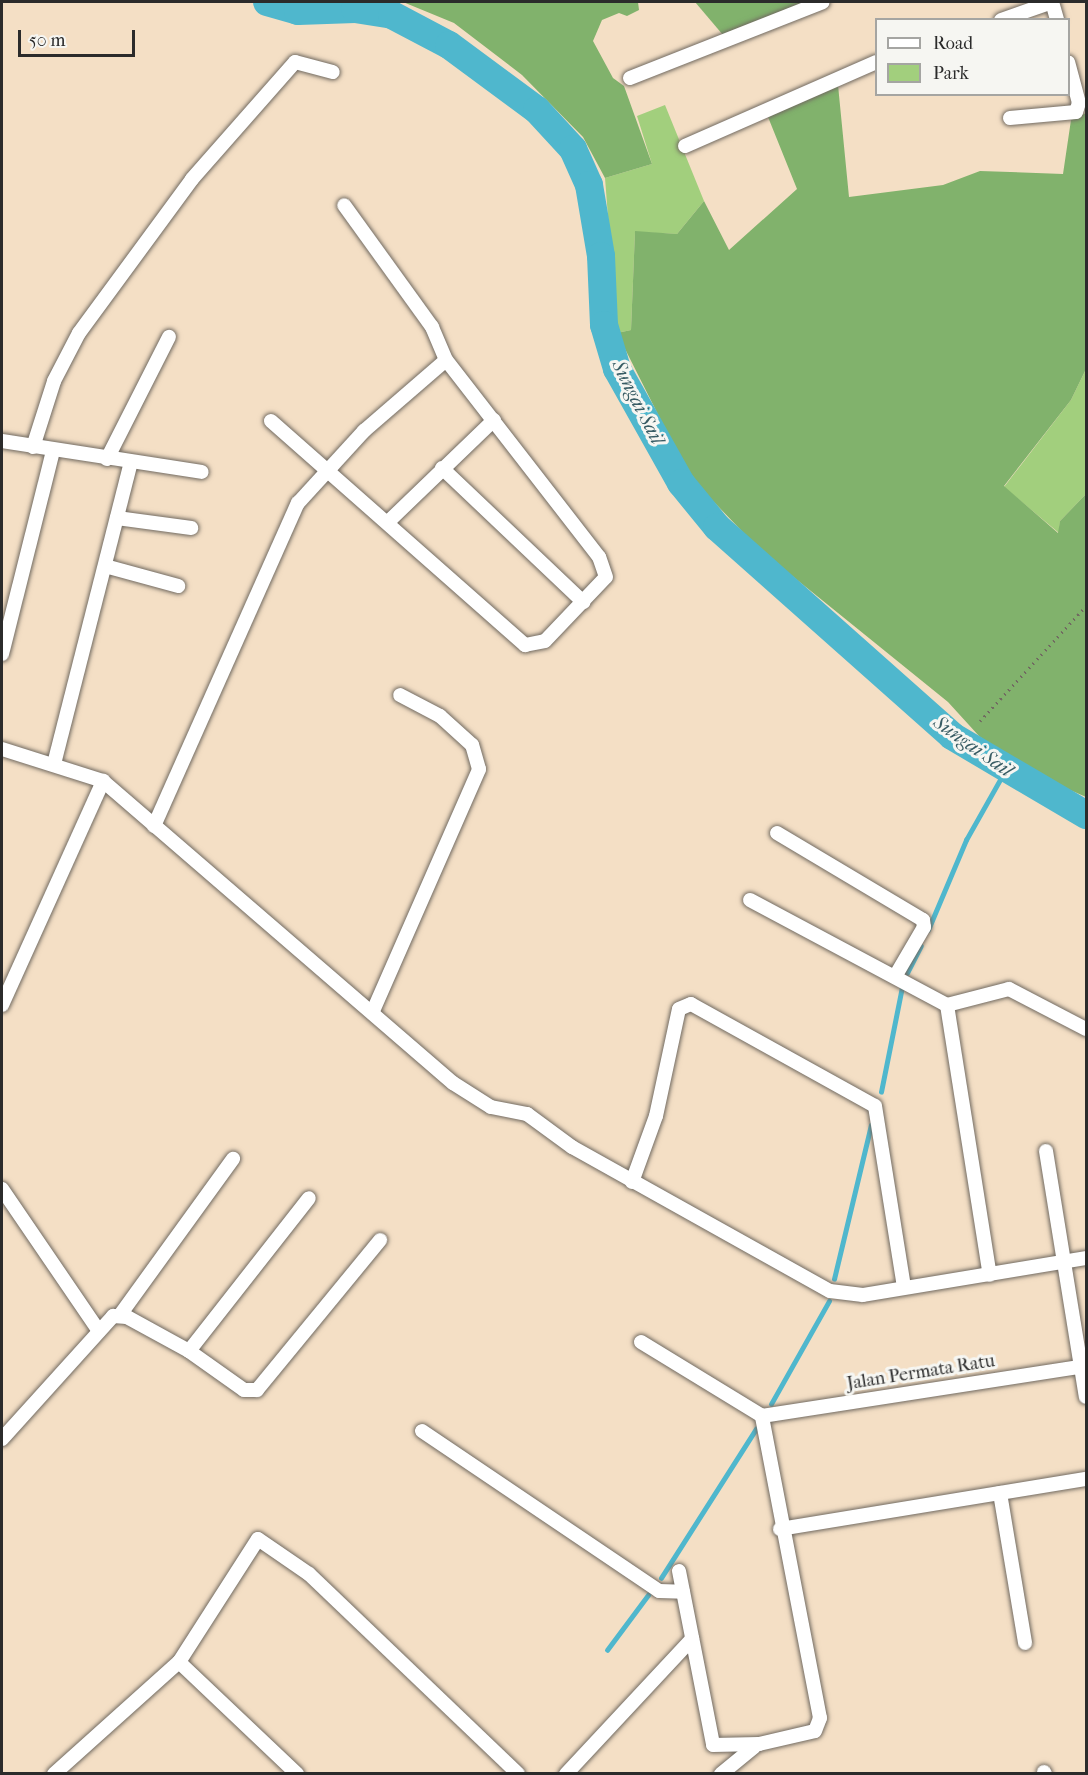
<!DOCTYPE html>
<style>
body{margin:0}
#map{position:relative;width:1088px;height:1775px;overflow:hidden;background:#f4dfc5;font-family:"IM FELL French Canon",serif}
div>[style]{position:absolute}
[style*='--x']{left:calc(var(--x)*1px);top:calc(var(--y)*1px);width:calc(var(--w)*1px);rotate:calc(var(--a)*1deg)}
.green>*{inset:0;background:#a2cf7d}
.forest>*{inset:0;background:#81b26c}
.stream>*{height:4.5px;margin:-2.25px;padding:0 2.25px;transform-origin:2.25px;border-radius:2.25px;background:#4fb7cd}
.river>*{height:28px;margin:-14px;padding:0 14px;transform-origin:14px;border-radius:14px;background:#4fb7cd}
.path>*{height:3px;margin-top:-1.5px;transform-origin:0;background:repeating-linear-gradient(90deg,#716a61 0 1.5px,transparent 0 6px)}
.roads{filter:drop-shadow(0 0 2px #716a61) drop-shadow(0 0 2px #716a61)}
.minor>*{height:14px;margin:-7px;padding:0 7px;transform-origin:7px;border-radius:7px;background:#fff}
span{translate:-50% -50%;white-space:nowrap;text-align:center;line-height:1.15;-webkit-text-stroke:6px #f6f6f2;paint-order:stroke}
.street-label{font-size:18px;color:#2b2b2b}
.water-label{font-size:20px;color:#385c64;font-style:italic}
.frame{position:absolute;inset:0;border:3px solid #2b2b2b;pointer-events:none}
.legend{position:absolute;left:875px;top:18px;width:195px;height:78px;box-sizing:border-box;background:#f6f6f2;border:2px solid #a5a5a2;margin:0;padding:8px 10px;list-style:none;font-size:18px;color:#2b2b2b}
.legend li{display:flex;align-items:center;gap:12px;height:30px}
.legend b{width:30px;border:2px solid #a5a5a2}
.scale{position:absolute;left:18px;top:30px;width:117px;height:27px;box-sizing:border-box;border:3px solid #2b2b2b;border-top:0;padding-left:8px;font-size:18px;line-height:21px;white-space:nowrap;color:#2b2b2b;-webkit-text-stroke:4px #f6f6f2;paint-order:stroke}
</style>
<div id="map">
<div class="green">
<div style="clip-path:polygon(665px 105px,704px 201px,677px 234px,635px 232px,631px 330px,617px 333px,605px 178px,652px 164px,637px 116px)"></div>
<div style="clip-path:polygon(1086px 369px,1086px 494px,1060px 521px,1059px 533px,1004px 487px,1071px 400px)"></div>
</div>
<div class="forest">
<div style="clip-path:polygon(403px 2px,638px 2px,639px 10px,627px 16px,619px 13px,602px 20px,593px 41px,613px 78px,624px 86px,652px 164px,605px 178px,583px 137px,522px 75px,454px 23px)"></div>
<div style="clip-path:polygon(695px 2px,810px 2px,723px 35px)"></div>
<div style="clip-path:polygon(838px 85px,849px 197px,943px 185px,980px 171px,1063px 174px,1071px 120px,1086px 113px,1086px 369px,1071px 400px,1004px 486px,1058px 533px,1060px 521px,1086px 494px,1086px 797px,1027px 771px,979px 736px,948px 702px,760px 550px,689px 476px,617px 333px,631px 330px,635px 231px,677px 234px,704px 201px,729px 250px,797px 189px,768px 117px)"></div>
</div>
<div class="stream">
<div style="--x:928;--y:930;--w:98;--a:-67.1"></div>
<div style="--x:966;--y:840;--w:81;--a:-60.6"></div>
<div style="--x:907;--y:973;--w:30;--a:-63"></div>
<div style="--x:881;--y:1092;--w:107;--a:-78.7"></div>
<div style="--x:834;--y:1279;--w:158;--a:-76.5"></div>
<div style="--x:771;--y:1404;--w:118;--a:-60.6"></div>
<div style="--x:661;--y:1578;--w:177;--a:-57.5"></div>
<div style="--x:607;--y:1650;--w:69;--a:-53.3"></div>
</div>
<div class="river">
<div style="--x:267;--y:2;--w:32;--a:16"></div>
<div style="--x:298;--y:11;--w:57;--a:-2"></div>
<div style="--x:355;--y:9;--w:37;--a:9"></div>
<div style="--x:392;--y:15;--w:64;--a:27.8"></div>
<div style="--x:449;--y:45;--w:109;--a:36.5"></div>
<div style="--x:537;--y:110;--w:53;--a:47.3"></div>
<div style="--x:573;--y:149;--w:39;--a:66"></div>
<div style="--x:589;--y:185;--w:72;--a:80.4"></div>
<div style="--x:601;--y:256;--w:69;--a:87.5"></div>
<div style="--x:604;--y:325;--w:46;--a:73.5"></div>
<div style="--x:617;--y:369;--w:131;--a:60.7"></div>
<div style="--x:681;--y:483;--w:57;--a:50.7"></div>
<div style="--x:717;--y:527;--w:314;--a:41.6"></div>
<div style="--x:952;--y:736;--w:156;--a:30.5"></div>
</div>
<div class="path">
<div style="--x:980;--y:721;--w:156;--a:-47.3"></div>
</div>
<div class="roads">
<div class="minor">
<div style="--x:1052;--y:2;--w:19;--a:74"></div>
<div style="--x:1001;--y:20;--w:54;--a:-19.4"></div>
<div style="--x:630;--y:78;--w:207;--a:-21.5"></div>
<div style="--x:1010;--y:118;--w:66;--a:-5.2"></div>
<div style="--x:1076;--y:112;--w:9;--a:-72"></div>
<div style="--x:1079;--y:103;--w:42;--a:-105"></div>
<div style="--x:685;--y:146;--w:209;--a:-23.7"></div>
<div style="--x:271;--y:421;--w:339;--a:41.4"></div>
<div style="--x:525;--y:645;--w:20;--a:-11"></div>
<div style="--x:545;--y:641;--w:88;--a:-46.4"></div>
<div style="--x:606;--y:577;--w:21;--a:-109"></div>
<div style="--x:599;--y:557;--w:249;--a:-127.8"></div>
<div style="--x:446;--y:360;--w:36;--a:-113"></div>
<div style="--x:432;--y:327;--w:150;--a:-125.8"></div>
<div style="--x:2;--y:441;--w:202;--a:8.8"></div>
<div style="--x:33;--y:447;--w:69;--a:-72.3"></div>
<div style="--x:54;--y:381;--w:54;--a:-62.5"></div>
<div style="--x:79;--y:333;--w:191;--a:-53.7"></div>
<div style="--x:192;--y:179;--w:156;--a:-48.6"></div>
<div style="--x:295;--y:62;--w:39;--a:15"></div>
<div style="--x:107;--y:459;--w:137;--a:-63.1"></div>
<div style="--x:442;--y:468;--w:195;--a:43.5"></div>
<div style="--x:117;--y:518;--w:75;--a:7.7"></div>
<div style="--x:388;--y:522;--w:147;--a:-43.9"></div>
<div style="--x:105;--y:566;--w:76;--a:15.3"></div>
<div style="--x:2;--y:654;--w:209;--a:-75.9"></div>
<div style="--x:2;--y:749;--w:106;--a:17.6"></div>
<div style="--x:103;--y:781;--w:462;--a:40.8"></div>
<div style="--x:453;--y:1083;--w:45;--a:32.3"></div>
<div style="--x:491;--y:1107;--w:37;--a:11"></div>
<div style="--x:527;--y:1114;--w:56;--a:36.3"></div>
<div style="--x:572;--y:1147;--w:295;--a:29.2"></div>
<div style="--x:830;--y:1291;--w:33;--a:7"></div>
<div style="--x:863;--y:1295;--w:226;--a:-9.4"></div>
<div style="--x:54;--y:764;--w:311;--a:-75.7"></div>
<div style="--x:154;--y:826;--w:354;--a:-66"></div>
<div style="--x:298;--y:503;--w:98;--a:-47.5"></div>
<div style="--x:364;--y:431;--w:108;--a:-40.9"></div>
<div style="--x:777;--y:833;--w:170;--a:30.8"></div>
<div style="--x:923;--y:920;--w:7;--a:82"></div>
<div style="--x:924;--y:927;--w:56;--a:120.3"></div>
<div style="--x:750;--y:900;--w:223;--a:28.1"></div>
<div style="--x:947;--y:1005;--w:64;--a:-14.5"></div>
<div style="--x:1009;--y:989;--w:87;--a:27.5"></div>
<div style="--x:2;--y:1005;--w:246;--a:-65.7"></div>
<div style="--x:947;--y:1005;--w:273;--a:81"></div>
<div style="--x:373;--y:1011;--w:264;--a:-66.3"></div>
<div style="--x:479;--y:769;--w:25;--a:-106"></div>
<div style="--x:472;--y:745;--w:43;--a:-137.8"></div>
<div style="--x:440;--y:716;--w:45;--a:-152.3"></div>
<div style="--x:1046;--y:1151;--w:249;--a:80.8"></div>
<div style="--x:632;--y:1182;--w:70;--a:-70"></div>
<div style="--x:656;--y:1116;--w:109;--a:-77.9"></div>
<div style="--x:679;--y:1009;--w:13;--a:-23"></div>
<div style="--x:691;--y:1004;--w:210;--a:29"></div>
<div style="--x:875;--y:1106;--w:183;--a:80.9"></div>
<div style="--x:2;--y:1189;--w:172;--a:55.7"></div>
<div style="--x:120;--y:1315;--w:193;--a:-54.1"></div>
<div style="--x:641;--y:1342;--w:142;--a:31.4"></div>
<div style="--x:189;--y:1351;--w:194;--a:-51.9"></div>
<div style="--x:762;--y:1416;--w:328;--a:-8.8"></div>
<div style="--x:422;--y:1431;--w:286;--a:34"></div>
<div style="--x:659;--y:1591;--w:24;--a:2"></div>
<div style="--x:2;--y:1439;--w:166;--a:-47.9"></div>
<div style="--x:113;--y:1316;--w:14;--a:4"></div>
<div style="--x:127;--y:1317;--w:71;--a:28.7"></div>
<div style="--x:189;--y:1351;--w:67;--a:35.3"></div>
<div style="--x:244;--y:1390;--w:13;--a:0"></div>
<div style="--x:257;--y:1390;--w:194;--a:-50.6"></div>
<div style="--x:1000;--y:1493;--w:152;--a:80.5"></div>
<div style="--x:780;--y:1529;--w:310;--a:-9.3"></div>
<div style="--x:679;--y:1571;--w:177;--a:78.9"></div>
<div style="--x:713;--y:1745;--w:46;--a:-1.2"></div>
<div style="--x:759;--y:1744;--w:57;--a:-13.1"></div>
<div style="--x:815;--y:1731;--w:14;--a:-69"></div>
<div style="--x:820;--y:1718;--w:308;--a:-100.9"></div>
<div style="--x:179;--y:1662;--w:163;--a:43.5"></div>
<div style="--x:1044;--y:1772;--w:2;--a:63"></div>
<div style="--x:54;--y:1774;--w:168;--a:-41.9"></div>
<div style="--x:179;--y:1662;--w:146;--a:-57.3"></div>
<div style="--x:258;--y:1539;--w:62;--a:34.5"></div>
<div style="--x:309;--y:1574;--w:289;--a:43.7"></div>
<div style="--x:566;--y:1774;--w:185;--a:-47"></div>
<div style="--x:721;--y:1774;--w:43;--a:-39.3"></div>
</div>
</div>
<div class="street-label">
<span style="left:921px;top:1373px;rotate:-9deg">Jalan Permata Ratu</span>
</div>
<div class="water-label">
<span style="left:638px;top:402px;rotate:63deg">Sungai Sail</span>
<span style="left:973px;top:746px;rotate:35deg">Sungai Sail</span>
</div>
<div class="frame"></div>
<ul class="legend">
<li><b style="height:8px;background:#fff"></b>Road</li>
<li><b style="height:16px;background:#a2cf7d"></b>Park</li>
</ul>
<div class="scale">50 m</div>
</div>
